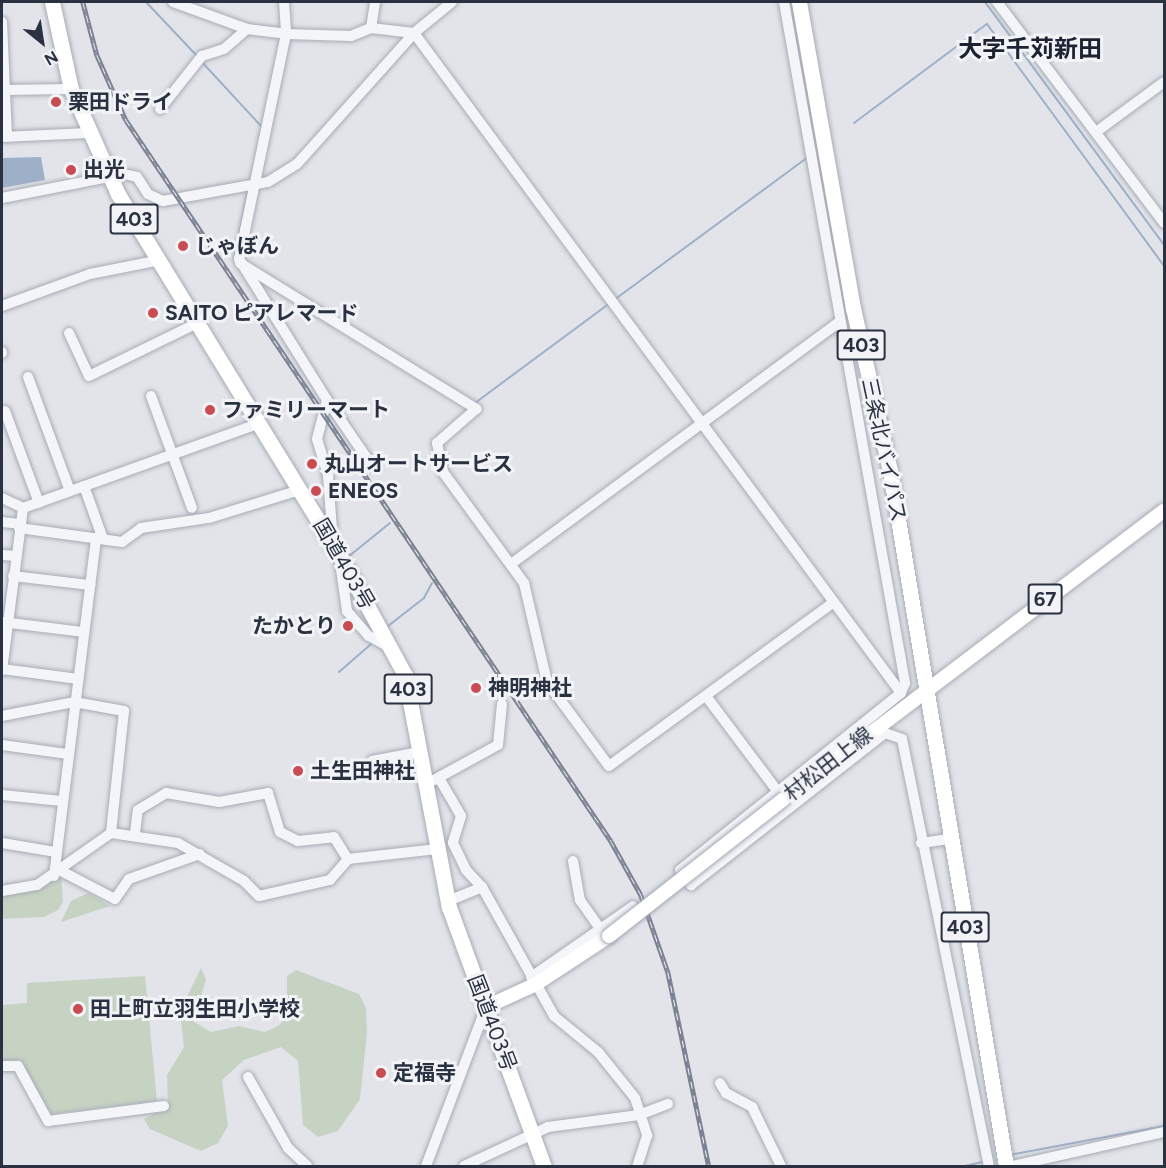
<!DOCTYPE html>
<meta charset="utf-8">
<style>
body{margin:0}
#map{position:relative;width:1166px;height:1168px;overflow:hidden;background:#e2e4ea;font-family:Figtree,"Noto Sans JP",sans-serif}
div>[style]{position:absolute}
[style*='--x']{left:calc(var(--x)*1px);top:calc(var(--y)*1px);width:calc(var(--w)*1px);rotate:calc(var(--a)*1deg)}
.green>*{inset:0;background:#c6d3c3}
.water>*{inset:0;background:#9eafc8}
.stream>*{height:2px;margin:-1px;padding:0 1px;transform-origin:1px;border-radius:1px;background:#9eafc8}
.roads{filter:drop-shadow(0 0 2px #a7abb4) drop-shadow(0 0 2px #a7abb4)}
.minor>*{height:10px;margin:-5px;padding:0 5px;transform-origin:5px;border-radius:5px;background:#f4f5f8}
.major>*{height:14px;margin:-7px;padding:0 7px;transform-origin:7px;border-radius:7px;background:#fff}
.highway>*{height:15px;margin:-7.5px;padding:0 7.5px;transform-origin:7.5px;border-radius:7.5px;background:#fff}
.rail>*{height:4.5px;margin-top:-2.25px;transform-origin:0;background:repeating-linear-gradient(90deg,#f1f3f7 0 7px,#7c8293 0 14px);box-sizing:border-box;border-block:2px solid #7c8293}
.bridges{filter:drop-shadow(0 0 2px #a1a7b5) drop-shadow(0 0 2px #a1a7b5)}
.major-bridge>*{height:14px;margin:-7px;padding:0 7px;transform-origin:7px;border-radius:7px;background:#fff}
.dots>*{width:16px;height:16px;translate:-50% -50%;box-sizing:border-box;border:3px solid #f1f3f7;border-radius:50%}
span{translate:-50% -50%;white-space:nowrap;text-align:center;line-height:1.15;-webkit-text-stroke:6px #f1f3f7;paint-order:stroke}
.shield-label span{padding:2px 4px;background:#f1f3f7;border:2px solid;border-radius:4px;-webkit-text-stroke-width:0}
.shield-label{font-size:20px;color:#2a3141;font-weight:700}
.poi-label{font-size:21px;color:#2a3141;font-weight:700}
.left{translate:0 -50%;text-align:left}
.right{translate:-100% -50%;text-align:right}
.street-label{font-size:21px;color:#2a3141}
.quarter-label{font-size:24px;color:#1d2232;font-weight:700}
.frame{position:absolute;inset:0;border:3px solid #2a3141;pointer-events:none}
.north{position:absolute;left:12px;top:12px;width:60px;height:60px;-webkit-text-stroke:4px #f1f3f7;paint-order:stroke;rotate:150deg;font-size:16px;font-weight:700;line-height:24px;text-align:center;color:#2a3141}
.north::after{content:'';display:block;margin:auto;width:21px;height:27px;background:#2a3141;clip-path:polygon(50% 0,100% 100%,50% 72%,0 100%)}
</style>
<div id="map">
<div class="green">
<div style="clip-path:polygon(61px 871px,63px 902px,58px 910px,44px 917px,2px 919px,2px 891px,20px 890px)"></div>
<div style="clip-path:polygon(88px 893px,110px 906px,61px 922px,71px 901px)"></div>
<div style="clip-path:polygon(201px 968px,206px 980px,193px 1021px,211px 1032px,239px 1026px,265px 1032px,280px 1025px,287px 1013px,287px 976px,296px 970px,359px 994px,366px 1008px,367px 1033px,360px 1099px,338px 1131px,318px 1137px,303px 1125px,298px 1061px,281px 1047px,244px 1060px,222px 1080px,228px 1126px,218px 1143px,201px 1151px,150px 1129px,144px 1119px,168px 1106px,167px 1075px,184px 1047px,180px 1011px)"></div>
<div style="clip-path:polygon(145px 976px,157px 1101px,51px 1114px,20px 1060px,2px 1061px,2px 1005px,27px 1003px,27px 983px)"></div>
</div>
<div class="water">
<div style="clip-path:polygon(41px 157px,45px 180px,2px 188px,2px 158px)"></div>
</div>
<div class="stream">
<div style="--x:146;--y:2;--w:74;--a:46.6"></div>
<div style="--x:985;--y:2;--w:302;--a:53.6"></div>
<div style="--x:201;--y:61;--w:90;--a:47.3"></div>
<div style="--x:854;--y:123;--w:166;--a:-36.7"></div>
<div style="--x:987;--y:24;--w:300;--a:53.8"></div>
<div style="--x:235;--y:255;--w:65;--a:-78.5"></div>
<div style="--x:614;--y:300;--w:241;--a:-36.4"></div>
<div style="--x:475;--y:403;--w:168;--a:-36.5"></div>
<div style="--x:348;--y:557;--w:54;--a:-39"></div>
<div style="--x:388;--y:626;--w:46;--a:-37.9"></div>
<div style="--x:424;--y:598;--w:17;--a:-62"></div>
<div style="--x:339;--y:672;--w:43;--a:-41.2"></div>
<div style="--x:1009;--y:1155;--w:158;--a:-10.6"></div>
<div style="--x:965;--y:1166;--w:22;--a:-13"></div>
</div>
<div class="roads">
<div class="minor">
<div style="--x:173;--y:2;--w:79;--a:20"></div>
<div style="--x:247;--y:29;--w:39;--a:7"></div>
<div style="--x:286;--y:34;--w:65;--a:1.8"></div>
<div style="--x:351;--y:36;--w:22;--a:-22"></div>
<div style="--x:371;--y:28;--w:43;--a:6.6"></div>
<div style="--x:414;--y:33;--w:820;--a:53.58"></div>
<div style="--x:284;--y:2;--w:32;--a:86"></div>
<div style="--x:286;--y:34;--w:230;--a:101.8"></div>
<div style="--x:239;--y:259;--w:166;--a:58"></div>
<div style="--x:327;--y:400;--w:40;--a:104.4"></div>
<div style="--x:317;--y:439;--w:39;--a:73"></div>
<div style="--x:328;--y:476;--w:67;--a:85.7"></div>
<div style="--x:784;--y:2;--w:692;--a:79.92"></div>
<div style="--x:905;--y:683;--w:11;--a:112"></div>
<div style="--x:901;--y:693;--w:283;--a:141.3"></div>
<div style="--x:680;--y:870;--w:19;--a:54"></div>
<div style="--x:691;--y:885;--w:246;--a:-38.1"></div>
<div style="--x:885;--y:733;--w:18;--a:19"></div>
<div style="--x:902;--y:739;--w:436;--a:78.5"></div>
<div style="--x:997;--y:2;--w:277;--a:52.9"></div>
<div style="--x:2;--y:22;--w:115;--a:87.5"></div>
<div style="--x:371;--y:28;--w:26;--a:-81"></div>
<div style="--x:4;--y:90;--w:67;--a:-0.9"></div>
<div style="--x:160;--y:109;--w:68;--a:-51.6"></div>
<div style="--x:202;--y:56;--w:23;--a:-18"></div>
<div style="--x:224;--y:49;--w:30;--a:-41"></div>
<div style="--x:1096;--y:132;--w:84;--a:-36.3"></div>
<div style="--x:2;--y:137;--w:87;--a:-2.6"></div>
<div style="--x:2;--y:198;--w:124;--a:-11.1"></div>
<div style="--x:124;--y:174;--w:13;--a:13"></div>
<div style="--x:137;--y:177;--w:20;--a:57"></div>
<div style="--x:148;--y:194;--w:17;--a:25"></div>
<div style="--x:163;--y:201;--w:107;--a:-10.3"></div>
<div style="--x:268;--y:182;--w:34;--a:-32"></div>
<div style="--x:297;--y:164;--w:176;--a:-48.2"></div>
<div style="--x:414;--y:33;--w:49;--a:-39.2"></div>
<div style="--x:240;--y:263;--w:278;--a:31.7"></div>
<div style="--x:476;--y:409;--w:52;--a:138.9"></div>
<div style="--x:437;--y:443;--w:30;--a:78"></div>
<div style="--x:443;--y:472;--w:137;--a:53.9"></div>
<div style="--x:524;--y:583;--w:102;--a:76.9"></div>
<div style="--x:547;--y:682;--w:104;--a:53.6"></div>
<div style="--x:609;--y:766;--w:278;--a:-36.1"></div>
<div style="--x:2;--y:306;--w:94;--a:-20"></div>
<div style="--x:90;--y:274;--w:72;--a:-11.2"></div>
<div style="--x:69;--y:333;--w:47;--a:65.1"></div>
<div style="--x:89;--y:376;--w:123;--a:-26.1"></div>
<div style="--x:2;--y:352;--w:1;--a:90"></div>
<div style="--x:28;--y:377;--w:121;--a:69.8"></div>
<div style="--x:151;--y:396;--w:119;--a:69.9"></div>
<div style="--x:327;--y:400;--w:81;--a:55.5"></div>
<div style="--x:5;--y:411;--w:98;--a:69.7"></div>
<div style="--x:84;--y:486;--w:56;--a:70.3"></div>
<div style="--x:2;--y:498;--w:23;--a:25"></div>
<div style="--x:2;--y:522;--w:18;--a:6"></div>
<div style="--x:19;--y:528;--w:104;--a:7.7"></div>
<div style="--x:122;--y:542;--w:24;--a:-36"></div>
<div style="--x:141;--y:528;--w:69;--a:-8.4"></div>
<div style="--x:209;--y:518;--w:95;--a:-17.1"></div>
<div style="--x:2;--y:555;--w:14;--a:4"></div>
<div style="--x:339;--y:555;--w:57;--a:81.9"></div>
<div style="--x:347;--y:611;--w:33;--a:49"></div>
<div style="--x:369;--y:636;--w:23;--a:29"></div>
<div style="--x:511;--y:564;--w:408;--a:-36.4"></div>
<div style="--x:13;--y:576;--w:78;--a:6.7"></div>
<div style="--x:2;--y:622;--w:83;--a:7"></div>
<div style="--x:2;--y:669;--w:77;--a:7.5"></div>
<div style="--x:2;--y:670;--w:163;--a:-82.6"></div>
<div style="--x:23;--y:508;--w:252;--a:-19.7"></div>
<div style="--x:706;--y:696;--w:120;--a:53.1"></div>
<div style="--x:2;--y:716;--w:73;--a:-11"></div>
<div style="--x:74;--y:702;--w:51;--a:10.2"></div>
<div style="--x:124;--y:711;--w:123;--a:96.1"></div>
<div style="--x:2;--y:745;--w:67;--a:7.8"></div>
<div style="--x:372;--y:761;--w:48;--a:-10.8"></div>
<div style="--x:439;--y:778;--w:44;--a:59.9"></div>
<div style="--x:461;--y:816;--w:28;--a:107"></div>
<div style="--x:453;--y:843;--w:30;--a:64"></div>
<div style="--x:466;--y:870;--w:23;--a:47"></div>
<div style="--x:482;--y:887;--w:148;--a:60.8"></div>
<div style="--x:554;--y:1016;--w:57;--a:39.3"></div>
<div style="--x:598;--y:1052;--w:59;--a:51.2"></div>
<div style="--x:635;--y:1098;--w:40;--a:72"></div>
<div style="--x:647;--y:1136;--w:32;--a:108"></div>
<div style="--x:434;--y:780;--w:73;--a:-28.7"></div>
<div style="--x:498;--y:745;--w:41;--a:-84.4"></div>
<div style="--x:2;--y:795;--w:60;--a:5.7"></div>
<div style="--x:135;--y:833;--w:23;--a:-83"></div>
<div style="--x:138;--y:810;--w:33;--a:-31"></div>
<div style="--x:166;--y:793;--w:54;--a:9.6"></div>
<div style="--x:219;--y:802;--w:50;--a:-10.4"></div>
<div style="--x:268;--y:793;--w:41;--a:72.9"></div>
<div style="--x:280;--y:832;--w:20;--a:27"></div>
<div style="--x:298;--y:841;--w:36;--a:-6"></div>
<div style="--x:334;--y:837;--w:26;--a:58"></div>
<div style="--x:2;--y:843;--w:55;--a:9.5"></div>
<div style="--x:921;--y:843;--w:30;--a:-8"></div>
<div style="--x:573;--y:861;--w:40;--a:80"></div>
<div style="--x:580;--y:900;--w:38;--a:55"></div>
<div style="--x:61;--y:871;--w:61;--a:27.4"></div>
<div style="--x:115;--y:899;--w:24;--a:-55"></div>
<div style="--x:129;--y:879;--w:75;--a:-19.4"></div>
<div style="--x:54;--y:876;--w:341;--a:-82.9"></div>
<div style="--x:2;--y:891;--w:36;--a:-10"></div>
<div style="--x:37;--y:885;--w:90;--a:-35.1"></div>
<div style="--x:111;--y:833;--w:68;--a:8.5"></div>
<div style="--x:178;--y:843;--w:76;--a:29.9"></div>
<div style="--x:244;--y:881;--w:21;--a:45"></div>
<div style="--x:259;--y:896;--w:73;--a:-12.7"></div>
<div style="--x:330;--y:880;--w:28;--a:-49"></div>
<div style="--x:348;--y:859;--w:90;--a:-6.4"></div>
<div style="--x:448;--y:901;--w:37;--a:-22"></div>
<div style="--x:531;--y:977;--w:124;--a:-34.8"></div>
<div style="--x:2;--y:1066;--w:16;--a:0"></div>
<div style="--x:18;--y:1066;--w:63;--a:61.4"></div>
<div style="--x:48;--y:1121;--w:117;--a:-7.4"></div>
<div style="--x:248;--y:1077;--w:81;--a:60.6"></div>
<div style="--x:288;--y:1148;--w:26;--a:43"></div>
<div style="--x:720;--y:1083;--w:12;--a:59"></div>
<div style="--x:726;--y:1093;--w:30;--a:28"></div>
<div style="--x:752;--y:1107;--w:66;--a:63.8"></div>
<div style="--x:426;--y:1166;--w:170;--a:-69.3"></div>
<div style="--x:464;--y:1166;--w:93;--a:-24.9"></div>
<div style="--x:548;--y:1127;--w:92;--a:-7.5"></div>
<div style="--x:639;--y:1115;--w:31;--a:-21"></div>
<div style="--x:1012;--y:1166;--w:156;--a:-12.6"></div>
</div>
<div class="major">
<div style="--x:784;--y:799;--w:477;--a:-37.2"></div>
<div style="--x:486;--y:1007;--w:55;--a:-24.7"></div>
<div style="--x:536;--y:984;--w:87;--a:-33.3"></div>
</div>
<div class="highway">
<div style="--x:52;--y:2;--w:89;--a:77.7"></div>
<div style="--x:71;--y:89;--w:115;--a:65.9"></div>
<div style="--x:118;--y:194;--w:422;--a:58.5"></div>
<div style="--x:339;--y:554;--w:138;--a:61.4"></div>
<div style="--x:405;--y:675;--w:236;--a:79.3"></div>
<div style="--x:449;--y:907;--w:276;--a:69.9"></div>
<div style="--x:799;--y:2;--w:311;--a:80"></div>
<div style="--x:853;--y:308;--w:167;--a:77.2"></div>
<div style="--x:890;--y:471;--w:705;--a:80.52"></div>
</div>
</div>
<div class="rail">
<div style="--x:83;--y:2;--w:55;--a:75.2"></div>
<div style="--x:97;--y:55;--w:71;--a:66"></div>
<div style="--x:126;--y:120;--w:869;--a:56.07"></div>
<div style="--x:611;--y:841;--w:62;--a:60.9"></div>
<div style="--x:641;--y:895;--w:82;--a:70.7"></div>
<div style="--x:668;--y:972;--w:198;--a:78.1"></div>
</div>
<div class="bridges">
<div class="major-bridge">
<div style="--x:609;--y:936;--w:222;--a:-38.1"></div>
</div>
</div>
<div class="dots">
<div style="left:56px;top:102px;background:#c94c53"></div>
<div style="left:71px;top:170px;background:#c94c53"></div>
<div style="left:183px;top:246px;background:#c94c53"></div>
<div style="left:153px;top:313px;background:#c94c53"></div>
<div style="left:210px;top:410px;background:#c94c53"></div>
<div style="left:312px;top:464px;background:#c94c53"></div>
<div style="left:316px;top:491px;background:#c94c53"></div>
<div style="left:348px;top:626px;background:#c94c53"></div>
<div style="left:476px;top:688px;background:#c94c53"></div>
<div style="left:298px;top:771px;background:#c94c53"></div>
<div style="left:78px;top:1009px;background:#c94c53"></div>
<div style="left:381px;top:1073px;background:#c94c53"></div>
</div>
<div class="shield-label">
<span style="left:134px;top:219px">403</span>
<span style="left:861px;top:345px">403</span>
<span style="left:1045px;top:599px">67</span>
<span style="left:408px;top:689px">403</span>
<span style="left:965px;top:927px">403</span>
</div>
<div class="poi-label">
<span class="left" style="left:68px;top:102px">栗田ドライ</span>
<span class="left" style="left:83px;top:170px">出光</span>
<span class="left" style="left:195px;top:246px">じゃぼん</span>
<span class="left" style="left:165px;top:313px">SAITO ピアレマード</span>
<span class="left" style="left:222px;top:410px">ファミリーマート</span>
<span class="left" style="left:324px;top:464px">丸山オートサービス</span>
<span class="left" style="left:328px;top:491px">ENEOS</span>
<span class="right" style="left:336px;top:626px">たかとり</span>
<span class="left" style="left:488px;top:688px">神明神社</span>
<span class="left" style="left:310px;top:771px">土生田神社</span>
<span class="left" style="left:90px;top:1009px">田上町立羽生田小学校</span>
<span class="left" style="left:393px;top:1073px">定福寺</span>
</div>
<div class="street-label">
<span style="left:884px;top:450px;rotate:78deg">三条北バイパス</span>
<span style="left:344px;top:564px;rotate:60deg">国道403号</span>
<span style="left:828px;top:764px;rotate:-38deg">村松田上線</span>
<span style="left:492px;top:1023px;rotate:69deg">国道403号</span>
</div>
<div class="quarter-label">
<span style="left:1030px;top:49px">大字千苅新田</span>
</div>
<div class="frame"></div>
<div class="north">N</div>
</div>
